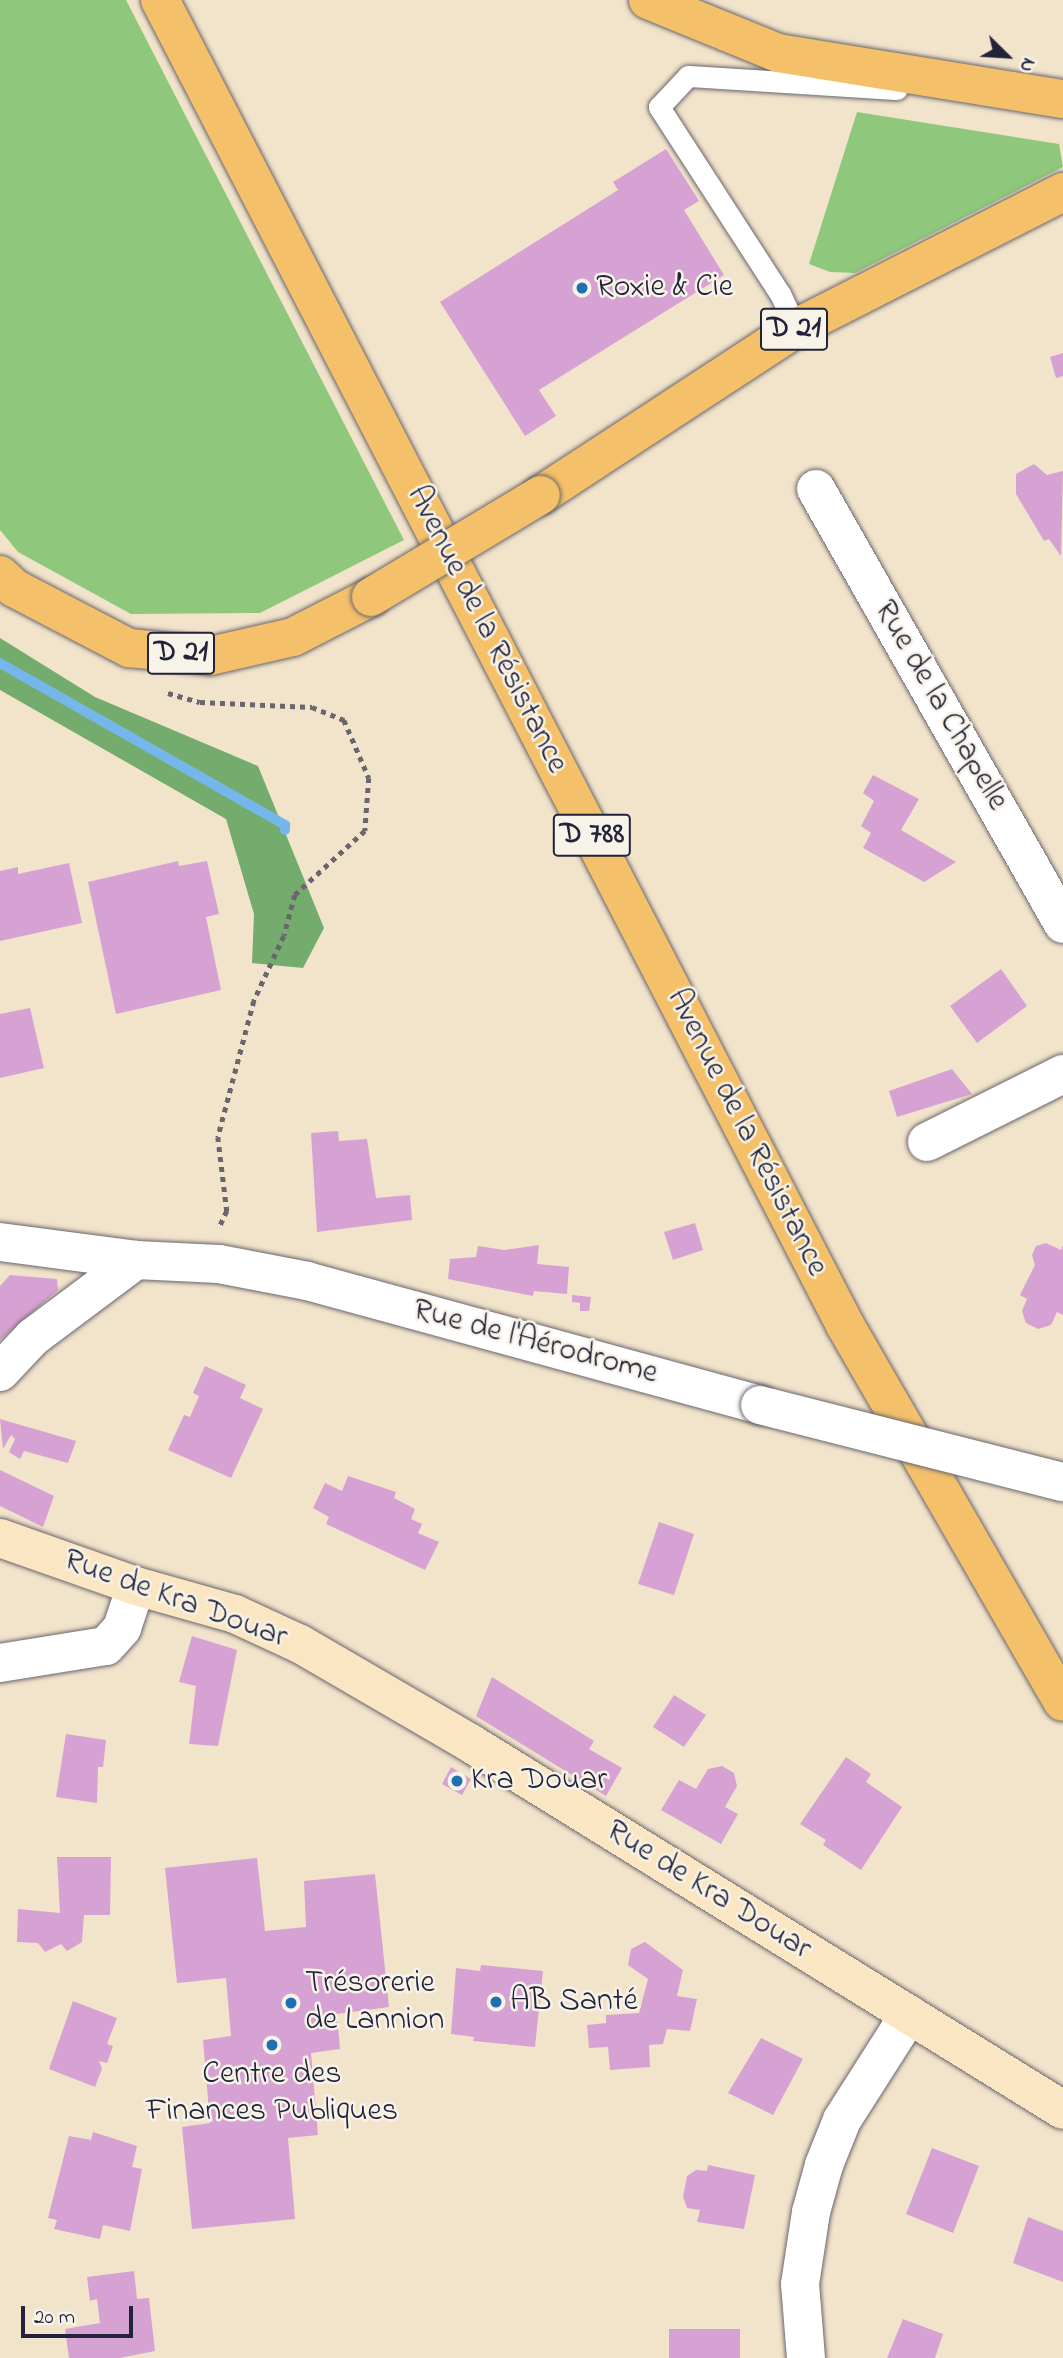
<!DOCTYPE html>
<meta charset="utf-8">
<style>
body{margin:0}
#map{position:relative;width:1063px;height:2358px;overflow:hidden;background:#f2e4cb;font-family:"Indie Flower",sans-serif}
div>[style]{position:absolute}
[style*='--x']{left:calc(var(--x)*1px);top:calc(var(--y)*1px);width:calc(var(--w)*1px);rotate:calc(var(--a)*1deg)}
.green>*{inset:0;background:#8fc87c}
.forest>*{inset:0;background:#73ac6c}
.stream>*{height:10px;margin:-5px;padding:0 5px;transform-origin:5px;border-radius:5px;background:#76b7eb}
.building>*{inset:0;background:#d6a2d3}
.path>*{height:4.5px;margin-top:-2.25px;transform-origin:0;background:repeating-linear-gradient(90deg,#6b666d 0 5px,transparent 0 10px)}
.roads{filter:drop-shadow(0 0 2px #6b666d) drop-shadow(0 0 2px #6b666d)}
.service>*{height:21px;margin:-10.5px;padding:0 10.5px;transform-origin:10.5px;border-radius:10.5px;background:#fff}
.minor>*{height:38px;margin:-19px;padding:0 19px;transform-origin:19px;border-radius:19px;background:#fff}
.tertiary>*{height:38px;margin:-19px;padding:0 19px;transform-origin:19px;border-radius:19px;background:#fff}
.secondary>*{height:38px;margin:-19px;padding:0 19px;transform-origin:19px;border-radius:19px;background:#fbe6c3}
.primary>*{height:38px;margin:-19px;padding:0 19px;transform-origin:19px;border-radius:19px;background:#f4c16a}
.bridges{filter:drop-shadow(0 0 2px #6b666d) drop-shadow(0 0 2px #6b666d)}
.tertiary-bridge>*{height:38px;margin:-19px;padding:0 19px;transform-origin:19px;border-radius:19px;background:#fff}
.primary-bridge>*{height:38px;margin:-19px;padding:0 19px;transform-origin:19px;border-radius:19px;background:#f4c16a}
.dots>*{width:19px;height:19px;translate:-50% -50%;box-sizing:border-box;border:4px solid #f7f3e8;border-radius:50%}
span{translate:-50% -50%;white-space:nowrap;text-align:center;line-height:1.15;-webkit-text-stroke:5px #f7f3e8;paint-order:stroke}
.shield-label span{padding:2px 5px;background:#f7f3e8;border:2px solid;border-radius:5px;-webkit-text-stroke-width:0}
.shield-label{font-size:30px;color:#22223b;font-weight:700}
.poi-label{font-size:32px;color:#22223b}
.left{translate:0 -50%;text-align:left}
.street-label{font-size:32px;color:#22223b}
.north{position:absolute;left:972px;top:21px;width:70px;height:70px;-webkit-text-stroke:5px #f7f3e8;paint-order:stroke;rotate:114deg;font-size:19px;font-weight:700;line-height:28px;text-align:center;color:#22223b}
.north::after{content:'';display:block;margin:auto;width:24px;height:32px;background:#22223b;clip-path:polygon(50% 0,100% 100%,50% 72%,0 100%)}
.scale{position:absolute;left:21px;top:2306px;width:112px;height:32px;box-sizing:border-box;border:4px solid #22223b;border-top:0;padding-left:9px;font-size:21px;line-height:24px;white-space:nowrap;color:#22223b;-webkit-text-stroke:5px #f7f3e8;paint-order:stroke}
</style>
<div id="map">
<div class="green">
<div style="clip-path:polygon(0 0,126px 0,404px 540px,260px 613px,131px 614px,18px 552px,0 530px)"></div>
<div style="clip-path:polygon(857px 112px,1059px 144px,1063px 167px,855px 273px,830px 272px,809px 264px)"></div>
</div>
<div class="forest">
<div style="clip-path:polygon(0 638px,95px 697px,258px 766px,324px 928px,303px 968px,252px 963px,254px 914px,226px 819px,0 690px)"></div>
</div>
<div class="stream">
<div style="--x:0;--y:663;--w:328;--a:29.6"></div>
<div style="--x:285;--y:825;--w:5;--a:90"></div>
</div>
<div class="building">
<div style="clip-path:polygon(666px 149px,699px 201px,684px 210px,724px 275px,539px 390px,556px 416px,525px 436px,440px 302px,618px 190px,613px 182px)"></div>
<div style="clip-path:polygon(1063px 353px,1063px 376px,1056px 378px,1050px 357px)"></div>
<div style="clip-path:polygon(1034px 464px,1047px 475px,1063px 471px,1061px 556px,1049px 539px,1044px 541px,1016px 494px,1016px 474px)"></div>
<div style="clip-path:polygon(873px 775px,919px 799px,901px 830px,956px 862px,924px 882px,863px 848px,871px 833px,861px 826px,874px 801px,863px 793px)"></div>
<div style="clip-path:polygon(178px 861px,179px 866px,207px 861px,219px 914px,206px 917px,221px 990px,116px 1014px,88px 882px)"></div>
<div style="clip-path:polygon(69px 863px,82px 923px,0 941px,0 871px,18px 867px,18px 874px)"></div>
<div style="clip-path:polygon(1001px 969px,1027px 1006px,977px 1043px,950px 1006px)"></div>
<div style="clip-path:polygon(30px 1008px,44px 1068px,0 1078px,0 1014px)"></div>
<div style="clip-path:polygon(952px 1069px,972px 1094px,897px 1117px,889px 1091px)"></div>
<div style="clip-path:polygon(338px 1131px,339px 1141px,367px 1139px,376px 1198px,410px 1195px,412px 1220px,317px 1232px,311px 1133px)"></div>
<div style="clip-path:polygon(695px 1223px,703px 1250px,673px 1260px,664px 1232px)"></div>
<div style="clip-path:polygon(1046px 1243px,1061px 1250px,1063px 1245px,1063px 1315px,1057px 1312px,1051px 1325px,1038px 1329px,1026px 1323px,1022px 1311px,1027px 1299px,1020px 1295px,1035px 1265px,1032px 1255px,1036px 1246px)"></div>
<div style="clip-path:polygon(539px 1245px,537px 1264px,569px 1267px,567px 1294px,534px 1291px,533px 1296px,448px 1279px,450px 1259px,476px 1257px,478px 1246px,504px 1250px)"></div>
<div style="clip-path:polygon(10px 1275px,57px 1279px,58px 1290px,0 1340px,0 1286px)"></div>
<div style="clip-path:polygon(572px 1295px,591px 1297px,589px 1311px,580px 1311px,580px 1303px,572px 1302px)"></div>
<div style="clip-path:polygon(205px 1366px,246px 1385px,240px 1398px,263px 1409px,231px 1478px,168px 1450px,184px 1415px,190px 1417px,199px 1396px,193px 1393px)"></div>
<div style="clip-path:polygon(0 1419px,76px 1441px,68px 1463px,24px 1451px,20px 1459px,9px 1452px,15px 1439px,11px 1435px,3px 1449px)"></div>
<div style="clip-path:polygon(0 1470px,54px 1496px,43px 1527px,0 1506px)"></div>
<div style="clip-path:polygon(348px 1476px,396px 1492px,394px 1498px,415px 1509px,411px 1519px,422px 1524px,418px 1533px,439px 1542px,425px 1570px,326px 1524px,329px 1517px,313px 1508px,325px 1483px,342px 1491px)"></div>
<div style="clip-path:polygon(659px 1522px,694px 1534px,674px 1595px,638px 1584px)"></div>
<div style="clip-path:polygon(192px 1636px,237px 1650px,218px 1746px,189px 1744px,196px 1686px,179px 1682px)"></div>
<div style="clip-path:polygon(492px 1677px,594px 1741px,589px 1749px,622px 1768px,606px 1796px,476px 1716px)"></div>
<div style="clip-path:polygon(674px 1695px,706px 1715px,684px 1747px,653px 1727px)"></div>
<div style="clip-path:polygon(66px 1734px,106px 1740px,103px 1767px,98px 1767px,97px 1803px,56px 1797px)"></div>
<div style="clip-path:polygon(846px 1757px,871px 1774px,866px 1782px,902px 1807px,861px 1870px,823px 1845px,826px 1840px,800px 1824px)"></div>
<div style="clip-path:polygon(722px 1766px,734px 1773px,737px 1786px,725px 1807px,738px 1814px,721px 1844px,661px 1810px,679px 1780px,696px 1789px,708px 1769px)"></div>
<div style="clip-path:polygon(451px 1767px,471px 1779px,462px 1795px,442px 1784px)"></div>
<div style="clip-path:polygon(57px 1857px,111px 1857px,110px 1915px,84px 1915px,82px 1942px,67px 1951px,61px 1944px,45px 1952px,38px 1943px,17px 1942px,18px 1909px,60px 1913px)"></div>
<div style="clip-path:polygon(257px 1858px,265px 1931px,306px 1927px,304px 1881px,375px 1874px,389px 2007px,337px 2014px,340px 2049px,311px 2053px,318px 2135px,288px 2138px,295px 2219px,192px 2229px,182px 2127px,210px 2123px,203px 2040px,231px 2036px,226px 1978px,177px 1983px,165px 1868px)"></div>
<div style="clip-path:polygon(645px 1942px,683px 1970px,677px 1996px,697px 1999px,690px 2031px,667px 2029px,663px 2044px,649px 2045px,650px 2067px,610px 2070px,608px 2047px,589px 2048px,587px 2025px,606px 2023px,606px 2015px,639px 2013px,648px 1979px,628px 1965px,631px 1949px)"></div>
<div style="clip-path:polygon(481px 1965px,543px 1971px,535px 2047px,473px 2041px,474px 2037px,451px 2034px,456px 1968px,480px 1971px)"></div>
<div style="clip-path:polygon(73px 2001px,117px 2018px,107px 2044px,113px 2046px,107px 2063px,99px 2061px,102px 2069px,95px 2087px,49px 2069px)"></div>
<div style="clip-path:polygon(761px 2038px,803px 2059px,773px 2115px,728px 2093px)"></div>
<div style="clip-path:polygon(93px 2132px,137px 2146px,132px 2167px,142px 2169px,130px 2231px,103px 2225px,100px 2239px,54px 2229px,57px 2220px,48px 2218px,69px 2136px,91px 2140px)"></div>
<div style="clip-path:polygon(932px 2148px,979px 2166px,953px 2233px,906px 2214px)"></div>
<div style="clip-path:polygon(708px 2165px,755px 2175px,744px 2229px,697px 2222px,700px 2210px,687px 2208px,683px 2197px,687px 2176px,696px 2170px,707px 2171px)"></div>
<div style="clip-path:polygon(1028px 2217px,1063px 2231px,1063px 2282px,1013px 2263px)"></div>
<div style="clip-path:polygon(134px 2271px,137px 2299px,149px 2298px,155px 2351px,120px 2358px,69px 2358px,65px 2329px,100px 2323px,97px 2299px,90px 2301px,87px 2277px)"></div>
<div style="clip-path:polygon(903px 2319px,943px 2334px,935px 2358px,887px 2358px)"></div>
<div style="clip-path:polygon(669px 2329px,740px 2329px,740px 2358px,669px 2358px)"></div>
</div>
<div class="path">
<div style="--x:168;--y:693;--w:33;--a:16"></div>
<div style="--x:200;--y:702;--w:112;--a:2.6"></div>
<div style="--x:312;--y:707;--w:35;--a:22"></div>
<div style="--x:344;--y:720;--w:63;--a:66.7"></div>
<div style="--x:369;--y:778;--w:53;--a:94.3"></div>
<div style="--x:365;--y:831;--w:95;--a:137.6"></div>
<div style="--x:295;--y:895;--w:42;--a:105"></div>
<div style="--x:284;--y:936;--w:72;--a:114.8"></div>
<div style="--x:254;--y:1001;--w:141;--a:104.8"></div>
<div style="--x:218;--y:1137;--w:75;--a:83.1"></div>
<div style="--x:227;--y:1211;--w:17;--a:115"></div>
</div>
<div class="roads">
<div class="service">
<div style="--x:796;--y:328;--w:38;--a:-115"></div>
<div style="--x:780;--y:294;--w:223;--a:-122.9"></div>
<div style="--x:659;--y:107;--w:42;--a:-46.9"></div>
<div style="--x:688;--y:76;--w:209;--a:3.6"></div>
</div>
<div class="minor">
<div style="--x:816;--y:489;--w:500;--a:60.41"></div>
<div style="--x:927;--y:1142;--w:152;--a:-26.6"></div>
<div style="--x:0;--y:1663;--w:107;--a:-9.1"></div>
<div style="--x:106;--y:1646;--w:24;--a:-48"></div>
<div style="--x:122;--y:1628;--w:44;--a:-71.6"></div>
<div style="--x:806;--y:2358;--w:74;--a:-94.6"></div>
<div style="--x:800;--y:2284;--w:73;--a:-81.3"></div>
<div style="--x:811;--y:2212;--w:49;--a:-74.5"></div>
<div style="--x:824;--y:2165;--w:48;--a:-68.2"></div>
<div style="--x:842;--y:2120;--w:125;--a:-57.5"></div>
</div>
<div class="tertiary">
<div style="--x:0;--y:1242;--w:137;--a:7.5"></div>
<div style="--x:136;--y:1260;--w:83;--a:2.8"></div>
<div style="--x:219;--y:1264;--w:90;--a:10.9"></div>
<div style="--x:307;--y:1281;--w:470;--a:15.3"></div>
<div style="--x:0;--y:1372;--w:48;--a:-46.7"></div>
<div style="--x:33;--y:1337;--w:129;--a:-36.8"></div>
</div>
<div class="secondary">
<div style="--x:0;--y:1538;--w:144;--a:19.4"></div>
<div style="--x:136;--y:1586;--w:103;--a:15.8"></div>
<div style="--x:235;--y:1614;--w:72;--a:24.8"></div>
<div style="--x:300;--y:1644;--w:197;--a:30.2"></div>
<div style="--x:470;--y:1743;--w:697;--a:31.75"></div>
</div>
<div class="primary">
<div style="--x:160;--y:0;--w:1492;--a:62.66"></div>
<div style="--x:845;--y:1325;--w:435;--a:60"></div>
<div style="--x:648;--y:0;--w:140;--a:22.2"></div>
<div style="--x:778;--y:53;--w:289;--a:9.2"></div>
<div style="--x:541;--y:495;--w:305;--a:-33.2"></div>
<div style="--x:796;--y:328;--w:300;--a:-27"></div>
<div style="--x:0;--y:575;--w:19;--a:43"></div>
<div style="--x:14;--y:588;--w:130;--a:27.6"></div>
<div style="--x:129;--y:648;--w:81;--a:5.6"></div>
<div style="--x:210;--y:656;--w:85;--a:-12.9"></div>
<div style="--x:293;--y:637;--w:88;--a:-27.1"></div>
</div>
</div>
<div class="bridges">
<div class="tertiary-bridge">
<div style="--x:760;--y:1405;--w:313;--a:14.3"></div>
</div>
<div class="primary-bridge">
<div style="--x:371;--y:597;--w:198;--a:-31"></div>
</div>
</div>
<div class="dots">
<div style="left:582px;top:288px;background:#1f6fb2"></div>
<div style="left:457px;top:1781px;background:#1f6fb2"></div>
<div style="left:496px;top:2002px;background:#1f6fb2"></div>
<div style="left:291px;top:2003px;background:#1f6fb2"></div>
<div style="left:272px;top:2045px;background:#1f6fb2"></div>
</div>
<div class="shield-label">
<span style="left:794px;top:329px">D 21</span>
<span style="left:181px;top:653px">D 21</span>
<span style="left:592px;top:835px">D 788</span>
</div>
<div class="poi-label">
<span class="left" style="left:596px;top:288px">Roxie &amp; Cie</span>
<span class="left" style="left:471px;top:1781px">Kra Douar</span>
<span class="left" style="left:305px;top:2003px">Trésorerie<br>de Lannion</span>
<span class="left" style="left:510px;top:2002px">AB Santé</span>
<span style="left:272px;top:2094px">Centre des<br>Finances Publiques</span>
</div>
<div class="street-label">
<span style="left:486px;top:630px;rotate:63deg">Avenue de la Résistance</span>
<span style="left:940px;top:706px;rotate:60deg">Rue de la Chapelle</span>
<span style="left:746px;top:1133px;rotate:63deg">Avenue de la Résistance</span>
<span style="left:535px;top:1343px;rotate:15deg">Rue de l'Aérodrome</span>
<span style="left:175px;top:1600px;rotate:20deg">Rue de Kra Douar</span>
<span style="left:708px;top:1891px;rotate:32deg">Rue de Kra Douar</span>
</div>
<div class="north">N</div>
<div class="scale">20 m</div>
</div>
